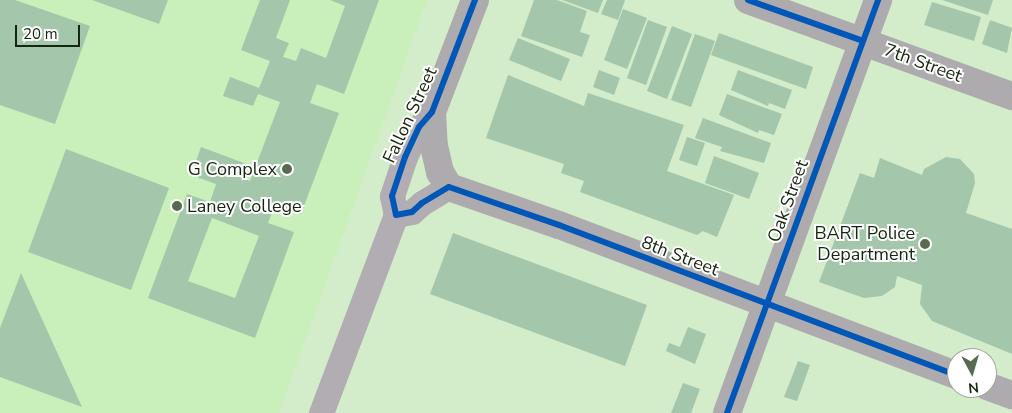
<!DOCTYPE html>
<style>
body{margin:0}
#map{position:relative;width:1012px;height:413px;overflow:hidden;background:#d3ecca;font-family:"Nunito Sans",sans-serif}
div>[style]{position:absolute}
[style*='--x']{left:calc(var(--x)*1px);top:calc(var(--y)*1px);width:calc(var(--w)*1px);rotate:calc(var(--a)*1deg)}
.built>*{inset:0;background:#c9f0bb}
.building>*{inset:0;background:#a4c6ab}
.street>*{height:25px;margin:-12.5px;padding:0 12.5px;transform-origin:12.5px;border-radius:12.5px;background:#b2adb3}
.secondary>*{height:28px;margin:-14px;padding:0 14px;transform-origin:14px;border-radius:14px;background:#aeabae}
.cycleway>*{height:6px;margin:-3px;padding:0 3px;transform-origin:3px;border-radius:3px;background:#0057b8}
.dots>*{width:14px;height:14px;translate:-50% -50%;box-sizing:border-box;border:2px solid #fff;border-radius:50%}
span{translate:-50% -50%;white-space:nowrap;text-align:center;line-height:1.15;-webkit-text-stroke:4px #fff;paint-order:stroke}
.street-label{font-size:18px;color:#15260f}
.poi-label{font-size:18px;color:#15260f}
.right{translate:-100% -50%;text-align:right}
.left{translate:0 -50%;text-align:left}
.north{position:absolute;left:947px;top:348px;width:50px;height:50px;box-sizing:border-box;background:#fff;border:1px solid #a1a89f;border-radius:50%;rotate:174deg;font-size:14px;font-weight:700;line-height:20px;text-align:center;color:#15260f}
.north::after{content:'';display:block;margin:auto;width:18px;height:22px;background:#586b50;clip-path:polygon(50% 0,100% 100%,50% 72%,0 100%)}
.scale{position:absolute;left:15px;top:25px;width:65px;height:22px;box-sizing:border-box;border:2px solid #15260f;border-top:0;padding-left:6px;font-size:15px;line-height:18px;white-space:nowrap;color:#15260f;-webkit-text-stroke:4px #fff;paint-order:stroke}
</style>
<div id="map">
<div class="built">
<div style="clip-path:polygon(0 0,427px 0,279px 413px,0 413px)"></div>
</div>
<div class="building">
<div style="clip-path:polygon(0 0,15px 0,90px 26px,55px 124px,0 105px)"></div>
<div style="clip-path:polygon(92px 0,168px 0,159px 24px)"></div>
<div style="clip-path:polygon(evenodd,260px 0,290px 0,276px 38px,289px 43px,283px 57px,296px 61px,301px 48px,326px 58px,345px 6px,330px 0,379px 0,344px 94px,317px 84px,310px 103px,339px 113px,301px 214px,275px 205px,268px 223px,294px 232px,255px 338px,148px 298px,187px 194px,210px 202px,216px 184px,191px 175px,201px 147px,244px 163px,239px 177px,250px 181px,280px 102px,258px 94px,253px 106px,223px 96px,230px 77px,259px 88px,270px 61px,241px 50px,260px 0,212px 218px,259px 236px,235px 298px,188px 281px,212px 218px)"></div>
<div style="clip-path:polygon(534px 0,557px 0,587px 11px,580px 32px,590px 35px,582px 57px,521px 36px)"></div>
<div style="clip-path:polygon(562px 0,603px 0,598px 13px)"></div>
<div style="clip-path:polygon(607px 0,625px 0,618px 20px,601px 14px)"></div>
<div style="clip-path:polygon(942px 0,993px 0,988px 15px)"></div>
<div style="clip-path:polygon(932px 2px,981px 17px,974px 41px,924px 25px)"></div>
<div style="clip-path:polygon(623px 9px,647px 18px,627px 69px,604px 60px)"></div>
<div style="clip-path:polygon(648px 20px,667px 27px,646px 85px,627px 78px)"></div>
<div style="clip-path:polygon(990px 20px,1012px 28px,1007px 53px,982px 44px)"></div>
<div style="clip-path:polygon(672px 26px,692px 34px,667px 99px,647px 91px)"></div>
<div style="clip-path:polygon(719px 33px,813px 67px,806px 89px,711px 55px)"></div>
<div style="clip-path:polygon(695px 34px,715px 41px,691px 107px,671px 100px)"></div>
<div style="clip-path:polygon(518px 38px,570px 59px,561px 81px,509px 60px)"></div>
<div style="clip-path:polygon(599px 70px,620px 78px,614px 95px,593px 87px)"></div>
<div style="clip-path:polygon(738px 70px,792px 90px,785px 109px,769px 103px,768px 106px,731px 90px)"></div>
<div style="clip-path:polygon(508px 75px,584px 106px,588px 93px,684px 125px,667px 171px,734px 195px,717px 237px,703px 231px,697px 235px,580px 192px,584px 181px,561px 173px,564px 164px,486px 138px)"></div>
<div style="clip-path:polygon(727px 94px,782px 114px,774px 135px,759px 130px,758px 133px,719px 115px)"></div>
<div style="clip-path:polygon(703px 118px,771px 143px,764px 163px,720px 151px,722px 147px,695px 138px)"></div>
<div style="clip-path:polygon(687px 137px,705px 143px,697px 166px,679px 160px)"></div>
<div style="clip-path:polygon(66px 149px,169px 188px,131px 290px,28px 252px)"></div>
<div style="clip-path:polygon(714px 156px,759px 173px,749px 199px,705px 183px)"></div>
<div style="clip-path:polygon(946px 157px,960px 159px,974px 174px,975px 183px,966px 213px,1012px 229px,1012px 354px,932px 321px,920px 304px,922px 285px,897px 276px,895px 287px,882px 296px,864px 298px,819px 282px,860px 173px,874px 178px,880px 158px,922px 175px,924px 169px)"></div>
<div style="clip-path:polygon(453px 233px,647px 305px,625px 366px,430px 294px)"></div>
<div style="clip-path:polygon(21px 273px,82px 407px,0 377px,0 328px)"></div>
<div style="clip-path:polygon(688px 327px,706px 334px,695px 364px,666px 351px,669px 343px,680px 347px)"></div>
<div style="clip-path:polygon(798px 361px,810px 365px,797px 401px,784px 397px)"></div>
<div style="clip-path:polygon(683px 383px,700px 389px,691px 413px,671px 413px)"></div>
</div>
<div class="street">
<div style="--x:396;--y:215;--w:16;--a:-11"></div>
<div style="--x:412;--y:212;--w:13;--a:-42"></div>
<div style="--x:422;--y:203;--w:31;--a:-31"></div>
<div style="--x:321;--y:413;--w:212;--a:-69.3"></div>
<div style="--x:396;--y:215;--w:19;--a:-102"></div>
<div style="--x:392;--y:196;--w:41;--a:-71.6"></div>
<div style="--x:405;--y:157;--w:33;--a:-65"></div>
<div style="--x:419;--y:127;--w:20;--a:-49"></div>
</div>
<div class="secondary">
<div style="--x:475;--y:0;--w:120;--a:111"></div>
<div style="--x:432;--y:112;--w:34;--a:87"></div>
<div style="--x:434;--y:146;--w:27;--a:77"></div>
<div style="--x:440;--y:172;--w:17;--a:59"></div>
<div style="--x:449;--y:187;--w:116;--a:19.1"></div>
<div style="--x:559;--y:225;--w:425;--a:20.7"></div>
<div style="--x:748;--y:0;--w:281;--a:20"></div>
<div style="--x:987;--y:386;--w:27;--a:20"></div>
<div style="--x:727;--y:413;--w:440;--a:-69.9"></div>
</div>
<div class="cycleway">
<div style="--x:475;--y:0;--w:120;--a:111"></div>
<div style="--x:432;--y:112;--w:20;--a:131"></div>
<div style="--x:419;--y:127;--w:33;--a:115"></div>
<div style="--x:405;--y:157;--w:41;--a:108.4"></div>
<div style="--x:392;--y:196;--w:19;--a:78"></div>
<div style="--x:396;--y:215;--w:16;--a:-11"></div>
<div style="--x:412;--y:212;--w:13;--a:-42"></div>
<div style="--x:422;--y:203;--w:31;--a:-31"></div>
<div style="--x:449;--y:187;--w:116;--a:19.1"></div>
<div style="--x:559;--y:225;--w:425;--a:20.7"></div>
<div style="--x:748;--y:0;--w:122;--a:19.6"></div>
<div style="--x:727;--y:413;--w:440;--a:-69.9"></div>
</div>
<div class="dots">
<div style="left:287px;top:169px;background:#586b50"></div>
<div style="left:177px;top:206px;background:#586b50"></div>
<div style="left:925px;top:244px;background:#586b50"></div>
</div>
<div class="street-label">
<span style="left:923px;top:63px;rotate:20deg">7th Street</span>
<span style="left:410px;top:115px;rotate:-65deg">Fallon Street</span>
<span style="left:788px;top:201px;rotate:-70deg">Oak Street</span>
<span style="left:680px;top:256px;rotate:21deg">8th Street</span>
</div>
<div class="poi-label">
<span class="right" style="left:277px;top:169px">G Complex</span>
<span class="left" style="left:187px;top:206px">Laney College</span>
<span class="right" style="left:915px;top:244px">BART Police<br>Department</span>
</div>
<div class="north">N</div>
<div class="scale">20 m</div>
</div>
